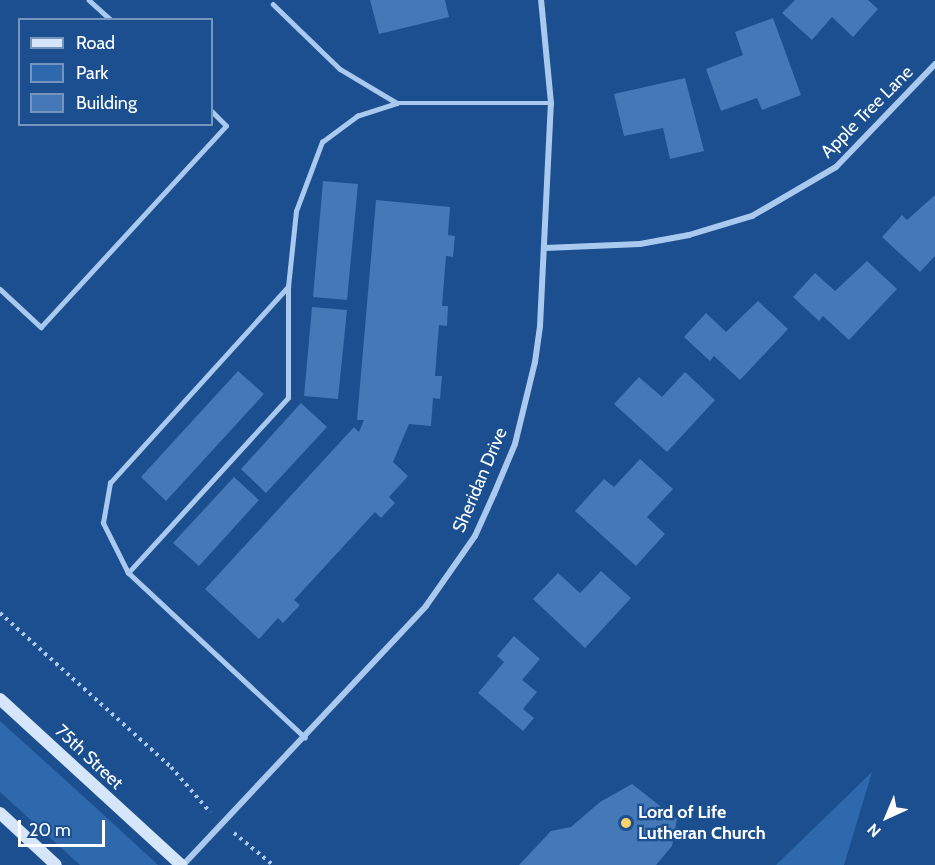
<!DOCTYPE html>
<style>
body{margin:0}
#map{position:relative;width:935px;height:865px;overflow:hidden;background:#1b4f8f;font-family:Cabin,sans-serif}
div>[style]{position:absolute}
[style*='--x']{left:calc(var(--x)*1px);top:calc(var(--y)*1px);width:calc(var(--w)*1px);rotate:calc(var(--a)*1deg)}
.green>*{inset:0;background:#2e69ad}
.building>*{inset:0;background:#4478b7}
.path>*{height:4px;margin-top:-2px;transform-origin:0;background:repeating-linear-gradient(90deg,#a9c9ee 0 3px,transparent 0 7.5px)}
.lane>*{height:4.5px;margin:-2.25px;padding:0 2.25px;transform-origin:2.25px;border-radius:2.25px;background:#a9c9ee}
.street>*{height:6px;margin:-3px;padding:0 3px;transform-origin:3px;border-radius:3px;background:#a9c9ee}
.secondary>*{height:12px;margin:-6px;padding:0 6px;transform-origin:6px;border-radius:6px;background:#d6e6fa}
.dots>*{width:16px;height:16px;translate:-50% -50%;box-sizing:border-box;border:3px solid #1b4f8f;border-radius:50%}
span{translate:-50% -50%;white-space:nowrap;text-align:center;line-height:1.15;-webkit-text-stroke:4.5px #1b4f8f;paint-order:stroke}
.street-label{font-size:18px;color:#fff}
.poi-label{font-size:18px;color:#fff;font-weight:700}
.left{translate:0 -50%;text-align:left}
.legend{position:absolute;left:18px;top:18px;width:195px;height:108px;box-sizing:border-box;background:#1b4f8f;border:2px solid #7695bc;margin:0;padding:8px 10px;list-style:none;font-size:18px;color:#fff}
.legend li{display:flex;align-items:center;gap:12px;height:30px}
.legend b{width:30px;border:2px solid #7695bc}
.north{position:absolute;left:857px;top:787px;width:60px;height:60px;-webkit-text-stroke:4px #1b4f8f;paint-order:stroke;rotate:224deg;font-size:16px;font-weight:700;line-height:24px;text-align:center;color:#fff}
.north::after{content:'';display:block;margin:auto;width:21px;height:27px;background:#fff;clip-path:polygon(50% 0,100% 100%,50% 72%,0 100%)}
.scale{position:absolute;left:18px;top:820px;width:87px;height:27px;box-sizing:border-box;border:3px solid #fff;border-top:0;padding-left:8px;font-size:18px;line-height:21px;white-space:nowrap;color:#fff;-webkit-text-stroke:4px #1b4f8f;paint-order:stroke}
</style>
<div id="map">
<div class="green">
<div style="clip-path:polygon(0 721px,93px 805px,158px 865px,80px 865px,0 792px)"></div>
<div style="clip-path:polygon(872px 772px,844px 865px,776px 865px)"></div>
</div>
<div class="building">
<div style="clip-path:polygon(370px 0,445px 0,449px 17px,379px 34px)"></div>
<div style="clip-path:polygon(795px 0,868px 0,878px 9px,853px 37px,832px 17px,812px 40px,782px 13px)"></div>
<div style="clip-path:polygon(773px 18px,801px 95px,762px 110px,757px 98px,721px 111px,706px 69px,743px 55px,735px 32px)"></div>
<div style="clip-path:polygon(685px 78px,704px 151px,670px 159px,663px 128px,624px 136px,614px 94px)"></div>
<div style="clip-path:polygon(323px 181px,358px 184px,347px 300px,313px 297px)"></div>
<div style="clip-path:polygon(935px 195px,935px 256px,920px 272px,882px 237px,902px 215px,907px 220px)"></div>
<div style="clip-path:polygon(376px 200px,450px 207px,448px 235px,455px 236px,453px 257px,446px 256px,442px 306px,448px 306px,447px 326px,439px 325px,435px 376px,442px 376px,440px 399px,433px 398px,431px 426px,409px 424px,393px 462px,408px 476px,389px 497px,395px 503px,381px 518px,375px 512px,294px 600px,300px 605px,283px 623px,278px 618px,259px 639px,205px 589px,354px 427px,359px 432px,364px 420px,357px 420px)"></div>
<div style="clip-path:polygon(867px 261px,897px 289px,849px 340px,823px 316px,819px 321px,793px 297px,815px 273px,835px 291px)"></div>
<div style="clip-path:polygon(758px 301px,788px 329px,740px 380px,714px 356px,710px 361px,684px 337px,706px 313px,726px 332px)"></div>
<div style="clip-path:polygon(312px 307px,347px 310px,338px 399px,304px 396px)"></div>
<div style="clip-path:polygon(238px 371px,264px 394px,166px 501px,141px 477px)"></div>
<div style="clip-path:polygon(685px 372px,715px 400px,667px 452px,614px 404px,639px 377px,662px 397px)"></div>
<div style="clip-path:polygon(301px 403px,327px 427px,266px 493px,241px 469px)"></div>
<div style="clip-path:polygon(640px 459px,673px 489px,647px 517px,665px 534px,636px 566px,575px 511px,604px 479px,614px 487px)"></div>
<div style="clip-path:polygon(234px 477px,259px 500px,199px 566px,173px 543px)"></div>
<div style="clip-path:polygon(601px 571px,631px 598px,585px 648px,533px 599px,558px 573px,580px 593px)"></div>
<div style="clip-path:polygon(514px 636px,540px 659px,522px 680px,537px 692px,523px 709px,534px 718px,523px 731px,478px 693px,504px 662px,497px 656px)"></div>
<div style="clip-path:polygon(632px 784px,677px 819px,672px 846px,656px 865px,519px 865px,551px 831px,571px 827px,600px 802px)"></div>
</div>
<div class="path">
<div style="--x:0;--y:613;--w:230;--a:42"></div>
<div style="--x:171;--y:767;--w:60;--a:49.1"></div>
<div style="--x:234;--y:833;--w:50;--a:39.4"></div>
</div>
<div class="lane">
<div style="--x:89;--y:0;--w:30;--a:42"></div>
<div style="--x:273;--y:4;--w:93;--a:44.1"></div>
<div style="--x:340;--y:69;--w:66;--a:30.8"></div>
<div style="--x:0;--y:289;--w:56;--a:42.8"></div>
<div style="--x:41;--y:327;--w:273;--a:-47.4"></div>
<div style="--x:226;--y:126;--w:20;--a:-135"></div>
<div style="--x:128;--y:573;--w:237;--a:-47.6"></div>
<div style="--x:288;--y:398;--w:111;--a:-90"></div>
<div style="--x:305;--y:738;--w:242;--a:-137"></div>
<div style="--x:128;--y:573;--w:56;--a:-116.6"></div>
<div style="--x:103;--y:523;--w:41;--a:-80.1"></div>
<div style="--x:110;--y:483;--w:265;--a:-47.8"></div>
<div style="--x:288;--y:287;--w:76;--a:-84"></div>
<div style="--x:296;--y:211;--w:74;--a:-69.4"></div>
<div style="--x:322;--y:142;--w:44;--a:-36.6"></div>
<div style="--x:357;--y:116;--w:42;--a:-18"></div>
<div style="--x:397;--y:103;--w:154;--a:0"></div>
</div>
<div class="street">
<div style="--x:545;--y:248;--w:95;--a:-2.4"></div>
<div style="--x:640;--y:244;--w:50;--a:-10.4"></div>
<div style="--x:689;--y:235;--w:66;--a:-16.8"></div>
<div style="--x:752;--y:216;--w:97;--a:-30.3"></div>
<div style="--x:836;--y:167;--w:143;--a:-46.1"></div>
<div style="--x:183;--y:865;--w:355;--a:-46.8"></div>
<div style="--x:426;--y:606;--w:85;--a:-55"></div>
<div style="--x:475;--y:536;--w:46;--a:-65.7"></div>
<div style="--x:494;--y:494;--w:54;--a:-67.2"></div>
<div style="--x:515;--y:444;--w:84;--a:-76.3"></div>
<div style="--x:535;--y:362;--w:36;--a:-82"></div>
<div style="--x:540;--y:326;--w:223;--a:-87.2"></div>
<div style="--x:551;--y:103;--w:103;--a:-95.5"></div>
</div>
<div class="secondary">
<div style="--x:0;--y:699;--w:246;--a:42.5"></div>
<div style="--x:0;--y:813;--w:76;--a:42.9"></div>
</div>
<div class="dots">
<div style="left:626px;top:823px;background:#ffd166"></div>
</div>
<div class="street-label">
<span style="left:867px;top:112px;rotate:-45deg">Apple Tree Lane</span>
<span style="left:480px;top:480px;rotate:-67deg">Sheridan Drive</span>
<span style="left:89px;top:757px;rotate:43deg">75th Street</span>
</div>
<div class="poi-label">
<span class="left" style="left:638px;top:823px">Lord of Life<br>Lutheran Church</span>
</div>
<ul class="legend">
<li><b style="height:8px;background:#d6e6fa"></b>Road</li>
<li><b style="height:16px;background:#2e69ad"></b>Park</li>
<li><b style="height:16px;background:#4478b7"></b>Building</li>
</ul>
<div class="north">N</div>
<div class="scale">20 m</div>
</div>
